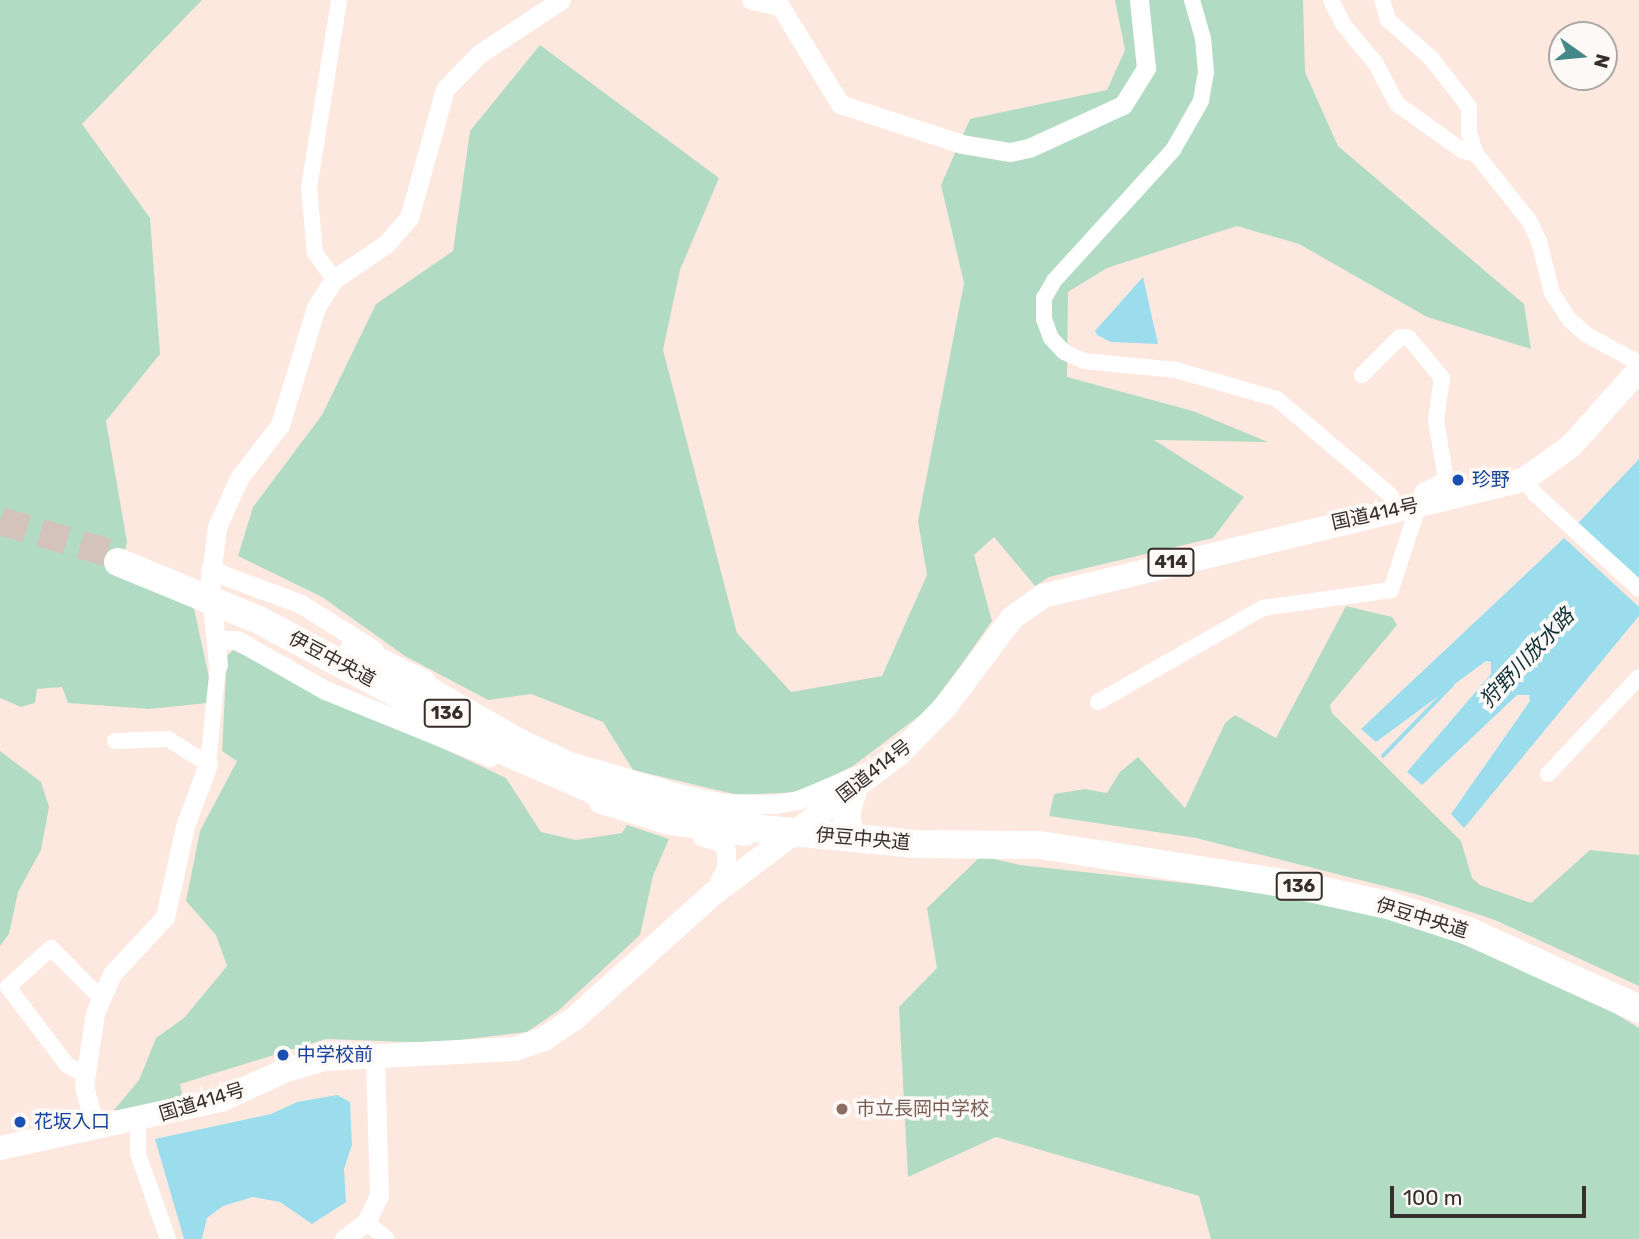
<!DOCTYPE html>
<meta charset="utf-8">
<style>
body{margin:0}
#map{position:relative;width:1639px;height:1239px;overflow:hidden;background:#fce8df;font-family:Rubik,"Noto Sans JP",sans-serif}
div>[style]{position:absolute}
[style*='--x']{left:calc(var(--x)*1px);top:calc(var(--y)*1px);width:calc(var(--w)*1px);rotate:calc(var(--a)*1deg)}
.green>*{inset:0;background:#b2dbc3}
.water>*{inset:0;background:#9bdded}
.pier>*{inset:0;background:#fce8df}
.stream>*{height:3.5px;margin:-1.75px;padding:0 1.75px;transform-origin:1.75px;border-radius:1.75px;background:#9bdded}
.motorway-tunnel>*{height:28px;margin-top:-14px;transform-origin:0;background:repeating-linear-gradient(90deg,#d4c3bb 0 28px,transparent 0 42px)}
.minor>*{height:16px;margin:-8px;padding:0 8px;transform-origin:8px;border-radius:8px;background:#fff}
.tertiary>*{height:19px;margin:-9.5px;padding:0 9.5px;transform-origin:9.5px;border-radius:9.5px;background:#fff}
.trunk>*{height:24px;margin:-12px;padding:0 12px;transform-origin:12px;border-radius:12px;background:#fff}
.motorway>*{height:28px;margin:-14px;padding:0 14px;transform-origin:14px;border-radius:14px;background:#fff}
.dots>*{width:19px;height:19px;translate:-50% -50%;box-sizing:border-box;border:4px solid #fdf9f7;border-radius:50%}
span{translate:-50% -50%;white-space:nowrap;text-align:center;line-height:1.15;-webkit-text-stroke:7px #fdf9f7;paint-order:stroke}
.shield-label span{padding:2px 5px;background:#fdf9f7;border:2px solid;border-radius:5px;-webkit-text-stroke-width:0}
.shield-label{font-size:18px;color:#352e2a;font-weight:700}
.transit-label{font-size:19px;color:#164399}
.left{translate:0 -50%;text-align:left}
.street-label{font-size:19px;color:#352e2a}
.education-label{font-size:19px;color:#785e54}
.water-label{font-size:21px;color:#0f3037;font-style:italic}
.north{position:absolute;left:1548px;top:21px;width:70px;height:70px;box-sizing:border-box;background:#fdf9f7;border:2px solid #ada8a5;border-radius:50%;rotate:105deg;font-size:19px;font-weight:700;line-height:28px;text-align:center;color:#352e2a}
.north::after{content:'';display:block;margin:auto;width:24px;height:32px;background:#428987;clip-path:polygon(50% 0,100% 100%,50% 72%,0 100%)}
.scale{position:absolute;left:1390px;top:1186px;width:196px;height:32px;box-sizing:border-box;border:4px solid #352e2a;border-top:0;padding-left:9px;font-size:21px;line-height:24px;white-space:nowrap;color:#352e2a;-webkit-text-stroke:5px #fdf9f7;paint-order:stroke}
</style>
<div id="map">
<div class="green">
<div style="clip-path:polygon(0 0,202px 0,82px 124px,150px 218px,160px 354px,106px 421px,127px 542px,120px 571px,193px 604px,210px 682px,207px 703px,149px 709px,68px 703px,62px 687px,37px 689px,35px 703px,21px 707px,0 698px)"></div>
<div style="clip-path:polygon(1115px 0,1303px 0,1305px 72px,1338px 146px,1524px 304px,1531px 349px,1427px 317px,1299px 244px,1237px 226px,1107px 268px,1068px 292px,1067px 377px,1193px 411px,1268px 442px,1154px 440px,1244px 497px,1213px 538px,1049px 577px,1035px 586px,994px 537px,974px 555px,992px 621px,959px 668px,927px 710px,853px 766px,800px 792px,738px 795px,633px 770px,603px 722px,531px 694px,488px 700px,405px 656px,322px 597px,238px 556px,253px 507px,322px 415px,376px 304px,453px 251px,470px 131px,540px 45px,719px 178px,680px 270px,663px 350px,737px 633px,791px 692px,882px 676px,927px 575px,918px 521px,964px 283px,941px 185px,970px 119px,1107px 90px,1125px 50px)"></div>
<div style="clip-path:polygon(1346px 606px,1392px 617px,1397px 625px,1330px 705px,1332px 713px,1461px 841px,1472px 878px,1480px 885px,1531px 903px,1590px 850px,1639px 855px,1639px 986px,1495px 920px,1419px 895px,1196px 838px,1049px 816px,1054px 794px,1085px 789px,1107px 793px,1120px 772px,1138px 757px,1185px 808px,1225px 723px,1235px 715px,1276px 738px)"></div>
<div style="clip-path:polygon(233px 650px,506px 778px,541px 832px,576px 840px,622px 833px,627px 825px,669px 839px,653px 876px,640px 935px,558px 1011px,527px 1032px,435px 1043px,326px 1039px,180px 1084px,183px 1100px,127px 1113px,114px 1110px,139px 1080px,156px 1038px,184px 1018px,227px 966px,216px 935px,186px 901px,200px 831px,237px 761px,222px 751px,227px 656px)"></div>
<div style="clip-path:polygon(0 751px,41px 782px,49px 807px,41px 850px,18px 892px,9px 934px,0 946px)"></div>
<div style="clip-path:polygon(981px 856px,1020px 865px,1257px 891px,1372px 914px,1470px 945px,1578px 991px,1639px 1028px,1639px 1239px,1211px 1239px,1199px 1196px,996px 1137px,908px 1177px,899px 1007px,937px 968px,927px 908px)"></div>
</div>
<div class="water">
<div style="clip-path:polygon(1143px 277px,1158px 344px,1111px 342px,1097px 335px,1095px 331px)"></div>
<div style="clip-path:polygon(1639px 459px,1639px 616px,1464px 828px,1451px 814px,1530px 701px,1529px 695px,1517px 695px,1422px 785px,1407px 772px,1491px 674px,1491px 662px,1486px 661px,1376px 742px,1361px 729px,1561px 541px)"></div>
<div style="clip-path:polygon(337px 1095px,350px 1102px,352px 1145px,344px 1169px,346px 1202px,312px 1224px,280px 1202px,253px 1197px,223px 1206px,207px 1218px,202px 1239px,184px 1239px,155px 1139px,271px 1114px,297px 1102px)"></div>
</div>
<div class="pier">
<div style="clip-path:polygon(1575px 521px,1639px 582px,1639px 607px,1561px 535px)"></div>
</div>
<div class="stream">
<div style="--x:1383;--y:756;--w:99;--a:-45.8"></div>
</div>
<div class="motorway-tunnel">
<div style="--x:0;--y:521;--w:125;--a:16.3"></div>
</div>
<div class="minor">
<div style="--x:1192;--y:0;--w:40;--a:74"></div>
<div style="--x:1203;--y:38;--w:34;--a:85"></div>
<div style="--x:1206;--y:72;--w:29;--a:100"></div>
<div style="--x:1201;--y:101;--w:56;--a:119.7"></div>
<div style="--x:1173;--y:150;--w:177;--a:132.3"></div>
<div style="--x:1054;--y:281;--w:20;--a:120"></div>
<div style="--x:1044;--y:298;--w:21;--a:90"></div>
<div style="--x:1044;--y:319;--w:20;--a:70"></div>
<div style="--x:1051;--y:338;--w:19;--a:47"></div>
<div style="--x:1064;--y:352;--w:22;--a:24"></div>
<div style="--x:1084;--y:361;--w:92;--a:5.6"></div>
<div style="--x:1176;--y:370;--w:105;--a:16"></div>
<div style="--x:1277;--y:399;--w:148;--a:40.3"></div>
<div style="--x:1390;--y:495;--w:17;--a:59"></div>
<div style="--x:1331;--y:0;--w:27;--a:63"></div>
<div style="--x:1343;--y:24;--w:52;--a:50.5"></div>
<div style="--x:1376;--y:64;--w:45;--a:62.3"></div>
<div style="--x:1397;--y:104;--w:81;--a:35.5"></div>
<div style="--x:1463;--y:151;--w:13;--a:13"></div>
<div style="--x:1382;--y:0;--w:21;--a:73"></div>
<div style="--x:1388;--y:20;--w:57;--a:41.5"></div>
<div style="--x:1431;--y:58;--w:62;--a:52.2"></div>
<div style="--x:1469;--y:107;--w:26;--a:90"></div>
<div style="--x:1469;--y:133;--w:22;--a:72"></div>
<div style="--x:1476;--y:154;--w:87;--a:51.5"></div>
<div style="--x:1530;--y:222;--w:21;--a:65"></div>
<div style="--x:1539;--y:241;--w:54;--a:76"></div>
<div style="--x:1552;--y:293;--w:31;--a:57"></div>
<div style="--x:1569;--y:319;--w:24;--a:42"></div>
<div style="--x:1587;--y:335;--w:59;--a:28.3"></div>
<div style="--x:334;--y:279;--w:32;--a:-126"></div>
<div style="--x:315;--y:253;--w:65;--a:-95.3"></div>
<div style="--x:309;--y:188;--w:190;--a:-80.9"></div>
<div style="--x:1525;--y:479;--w:17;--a:57"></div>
<div style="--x:1534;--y:493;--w:142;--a:42.4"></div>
<div style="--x:1098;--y:702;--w:190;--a:-29.7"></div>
<div style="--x:1263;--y:608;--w:129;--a:-8"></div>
<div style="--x:1391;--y:590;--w:104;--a:-72.1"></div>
<div style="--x:1423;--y:491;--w:25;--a:-26"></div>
<div style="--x:1446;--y:480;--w:61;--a:-99.5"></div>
<div style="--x:1436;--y:420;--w:42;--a:-81.9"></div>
<div style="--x:1442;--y:378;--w:52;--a:-129.5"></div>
<div style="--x:1409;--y:338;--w:9;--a:-174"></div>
<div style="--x:1400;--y:337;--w:54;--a:135"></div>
<div style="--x:115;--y:741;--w:53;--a:-2.2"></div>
<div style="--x:168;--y:739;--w:47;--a:32"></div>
<div style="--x:208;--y:764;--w:100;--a:-84.2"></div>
<div style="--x:1548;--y:774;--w:133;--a:-46.8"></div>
<div style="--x:85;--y:1075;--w:21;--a:-151"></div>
<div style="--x:67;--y:1065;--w:98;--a:-127.1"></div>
<div style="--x:8;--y:987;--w:58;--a:-42.2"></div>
<div style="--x:51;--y:948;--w:69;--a:45"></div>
<div style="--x:138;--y:1120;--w:34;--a:90"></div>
<div style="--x:138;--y:1154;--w:90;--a:70.6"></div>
<div style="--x:366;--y:1222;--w:27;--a:39"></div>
</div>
<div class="tertiary">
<div style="--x:751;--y:0;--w:30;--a:12"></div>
<div style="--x:780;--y:6;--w:115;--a:58.5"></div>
<div style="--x:840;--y:104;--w:128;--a:18.2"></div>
<div style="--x:962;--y:144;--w:49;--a:9.5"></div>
<div style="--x:1010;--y:152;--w:19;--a:-12"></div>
<div style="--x:1029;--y:148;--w:103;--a:-24.6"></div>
<div style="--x:1123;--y:105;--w:44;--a:-58.1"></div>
<div style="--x:1146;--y:68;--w:68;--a:-95.9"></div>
<div style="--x:210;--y:570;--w:97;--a:20.5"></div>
<div style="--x:301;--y:604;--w:86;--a:32.2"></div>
<div style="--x:217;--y:640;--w:20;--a:0"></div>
<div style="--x:237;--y:640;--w:101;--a:29.6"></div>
<div style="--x:325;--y:690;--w:178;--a:22.1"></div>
<div style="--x:218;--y:665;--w:83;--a:-95.5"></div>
<div style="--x:210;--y:582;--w:55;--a:-82.7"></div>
<div style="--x:217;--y:527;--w:54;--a:-65.8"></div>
<div style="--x:239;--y:478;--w:67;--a:-52.3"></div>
<div style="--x:280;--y:425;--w:123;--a:-73"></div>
<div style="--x:316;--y:307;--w:33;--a:-57"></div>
<div style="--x:334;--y:279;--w:63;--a:-33.9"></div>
<div style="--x:386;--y:244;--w:35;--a:-49"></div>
<div style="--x:409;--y:218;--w:134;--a:-74.4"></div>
<div style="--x:445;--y:89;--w:49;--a:-45.8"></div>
<div style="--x:479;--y:54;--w:98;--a:-33.4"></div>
<div style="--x:414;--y:677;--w:125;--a:29.9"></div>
<div style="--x:522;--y:739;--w:53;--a:24.6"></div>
<div style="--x:570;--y:761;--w:117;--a:16.4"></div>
<div style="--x:682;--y:794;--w:43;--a:12.1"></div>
<div style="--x:724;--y:803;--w:51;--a:1.1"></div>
<div style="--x:775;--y:804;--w:23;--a:-10"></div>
<div style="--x:798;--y:800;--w:73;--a:-22.7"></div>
<div style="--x:598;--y:803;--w:70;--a:17.4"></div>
<div style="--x:665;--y:824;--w:82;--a:8.4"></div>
<div style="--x:702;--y:837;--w:17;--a:13"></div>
<div style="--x:719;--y:841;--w:11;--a:52"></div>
<div style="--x:726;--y:850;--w:18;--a:90"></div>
<div style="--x:726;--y:868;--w:25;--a:117"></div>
<div style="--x:95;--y:1127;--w:42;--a:-105"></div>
<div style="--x:84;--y:1086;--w:74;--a:-81.4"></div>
<div style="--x:95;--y:1013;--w:43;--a:-66.4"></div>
<div style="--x:112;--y:974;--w:78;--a:-47.1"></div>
<div style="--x:165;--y:917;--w:93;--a:-77.6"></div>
<div style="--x:185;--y:826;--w:66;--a:-69.6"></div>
<div style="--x:344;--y:1239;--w:28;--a:-38"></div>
<div style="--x:366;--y:1222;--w:30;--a:-64"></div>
<div style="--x:379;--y:1195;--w:137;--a:-91.7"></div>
</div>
<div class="trunk">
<div style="--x:0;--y:1148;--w:226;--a:-12.3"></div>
<div style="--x:221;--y:1100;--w:72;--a:-24.8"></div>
<div style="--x:286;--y:1070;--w:40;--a:-16"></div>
<div style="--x:324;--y:1059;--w:191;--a:-3"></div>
<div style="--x:515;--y:1049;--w:31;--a:-19"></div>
<div style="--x:544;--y:1039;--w:36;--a:-34"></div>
<div style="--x:574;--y:1019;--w:187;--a:-42"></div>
<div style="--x:713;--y:894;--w:233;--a:-37"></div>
<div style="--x:899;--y:754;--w:67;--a:-45.6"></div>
<div style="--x:946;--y:706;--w:110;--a:-53.1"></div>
<div style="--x:1012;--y:618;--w:38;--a:-35"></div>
<div style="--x:1043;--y:596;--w:496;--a:-13.6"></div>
<div style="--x:1525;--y:479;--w:57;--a:-35.7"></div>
<div style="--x:1571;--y:446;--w:102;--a:-48.2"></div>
</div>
<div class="motorway">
<div style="--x:118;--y:562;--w:152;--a:22.4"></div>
<div style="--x:259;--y:620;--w:276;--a:28.1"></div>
<div style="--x:502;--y:750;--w:99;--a:23.7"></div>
<div style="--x:593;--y:790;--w:173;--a:13"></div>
<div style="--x:762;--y:829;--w:154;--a:5.6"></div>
<div style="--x:915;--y:844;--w:125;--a:0.5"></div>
<div style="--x:1040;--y:845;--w:259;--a:8.9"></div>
<div style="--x:1296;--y:885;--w:94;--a:12.3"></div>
<div style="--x:1388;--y:905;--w:84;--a:18"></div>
<div style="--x:1468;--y:931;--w:188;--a:24.5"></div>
<div style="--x:354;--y:650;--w:76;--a:25.9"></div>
<div style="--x:849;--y:829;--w:15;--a:-101"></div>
<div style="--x:846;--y:814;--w:25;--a:-74"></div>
</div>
<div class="dots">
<div style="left:1458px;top:480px;background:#1a4fb4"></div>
<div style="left:283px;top:1055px;background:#1a4fb4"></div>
<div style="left:842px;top:1109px;background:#8d6e63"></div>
<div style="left:20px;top:1122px;background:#1a4fb4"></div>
</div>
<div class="shield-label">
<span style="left:1171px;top:562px">414</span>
<span style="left:447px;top:713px">136</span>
<span style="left:1299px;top:886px">136</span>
</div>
<div class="transit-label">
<span class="left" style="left:1472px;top:480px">珍野</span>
<span class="left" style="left:297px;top:1055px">中学校前</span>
<span class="left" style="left:34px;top:1122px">花坂入口</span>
</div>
<div class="street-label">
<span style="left:1375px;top:514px;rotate:-12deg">国道414号</span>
<span style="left:332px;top:659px;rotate:28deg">伊豆中央道</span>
<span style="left:874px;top:771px;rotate:-38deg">国道414号</span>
<span style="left:863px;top:839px;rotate:5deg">伊豆中央道</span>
<span style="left:1422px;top:918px;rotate:17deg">伊豆中央道</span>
<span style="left:202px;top:1102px;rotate:-17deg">国道414号</span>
</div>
<div class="education-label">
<span class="left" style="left:856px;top:1109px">市立長岡中学校</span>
</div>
<div class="water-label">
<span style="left:1527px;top:658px;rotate:-47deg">狩野川放水路</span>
</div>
<div class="north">N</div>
<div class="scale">100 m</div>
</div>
